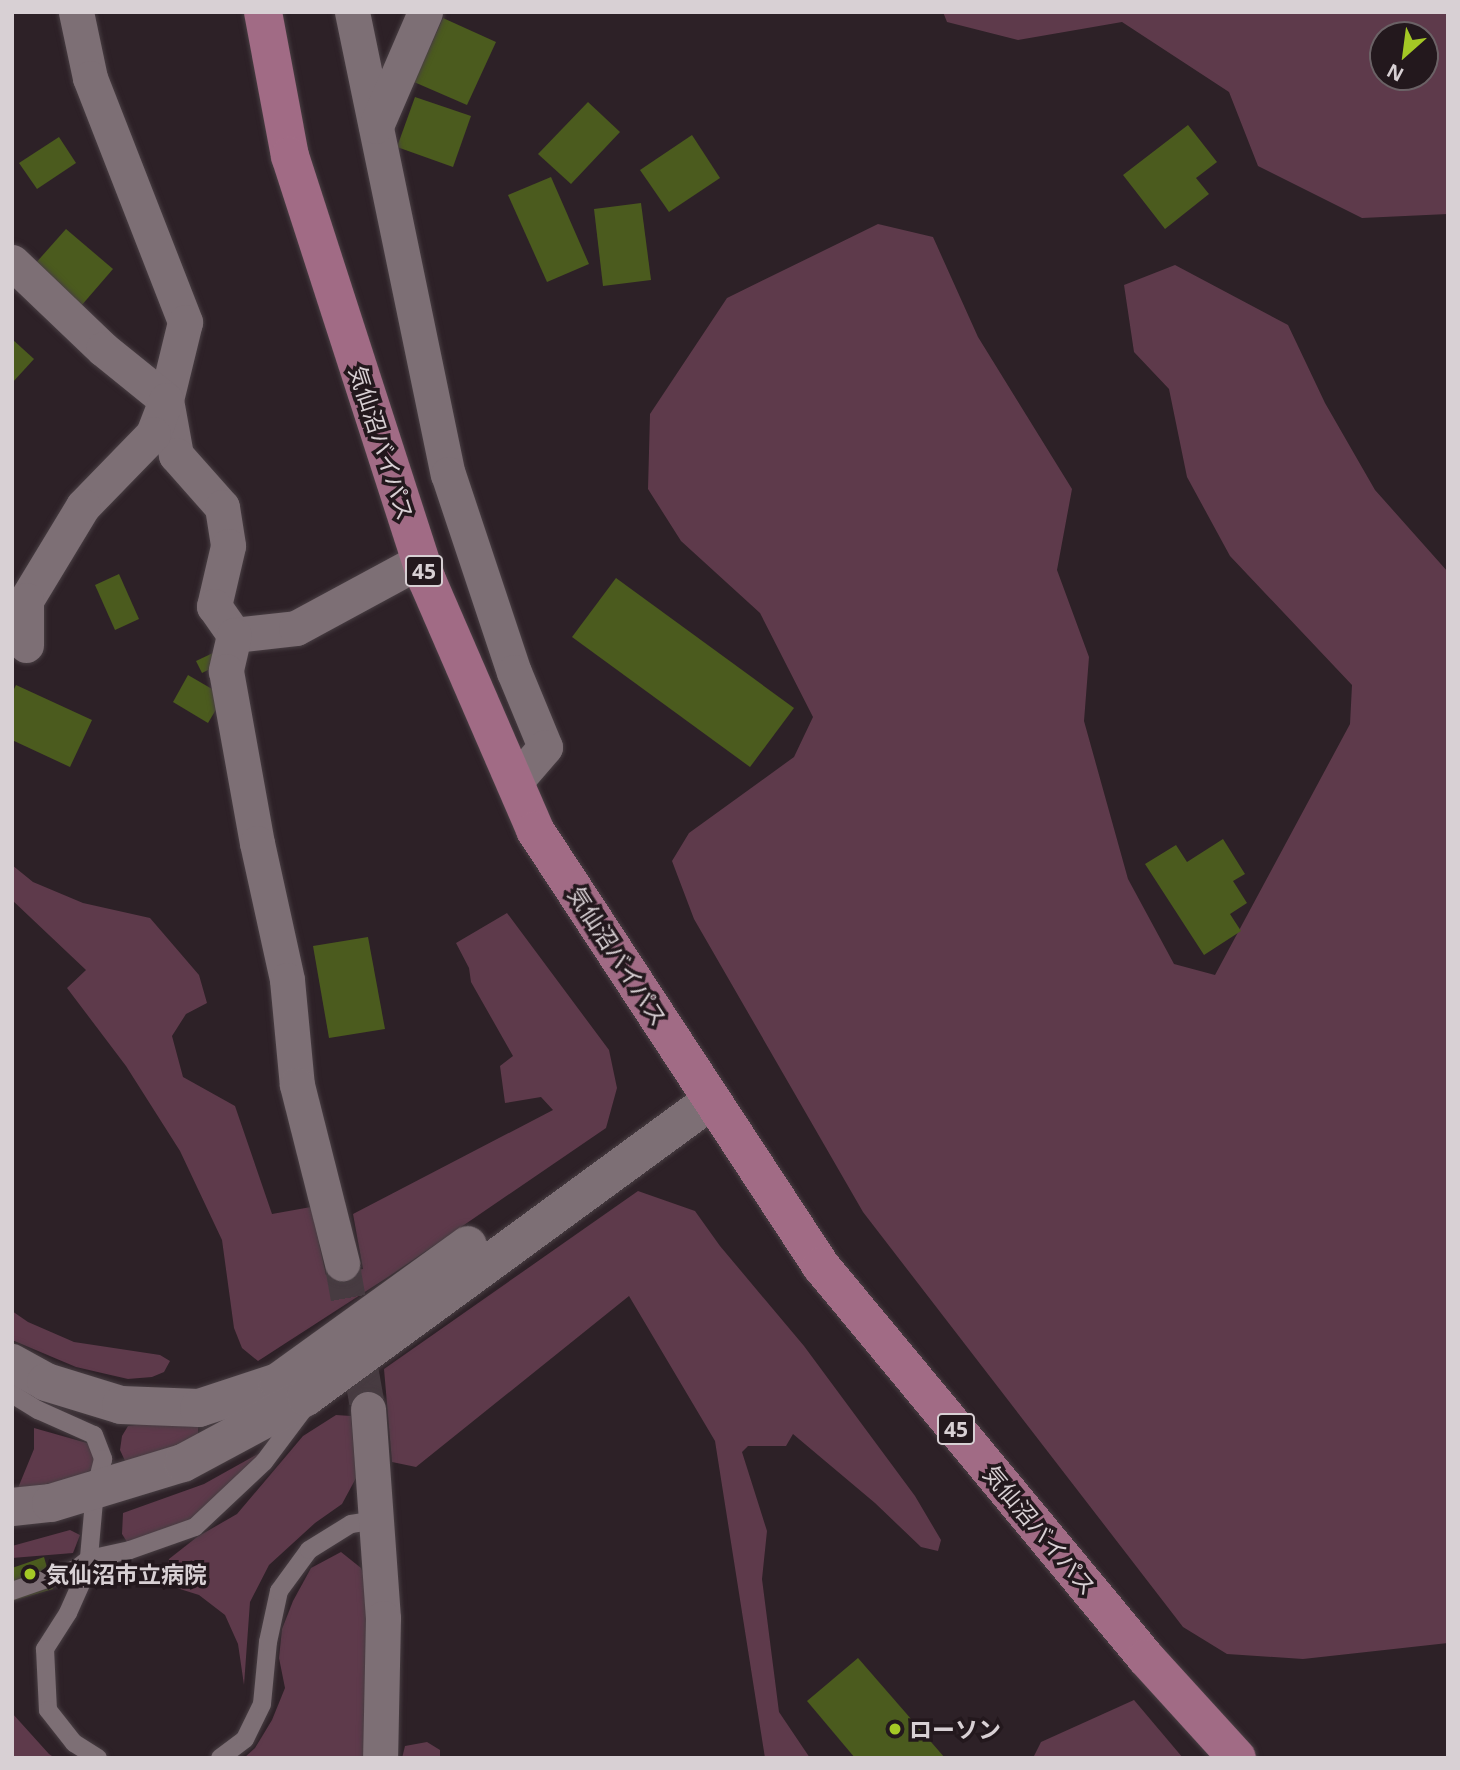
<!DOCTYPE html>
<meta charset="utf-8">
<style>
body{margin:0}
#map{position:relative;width:1460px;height:1770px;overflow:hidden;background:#2d2127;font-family:"Noto Sans","Noto Sans JP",sans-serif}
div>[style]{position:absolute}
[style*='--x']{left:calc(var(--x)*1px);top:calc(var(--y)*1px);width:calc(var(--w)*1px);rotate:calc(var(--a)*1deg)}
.green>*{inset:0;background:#5e3a4b}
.building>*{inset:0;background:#4b5b1e}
.minor-tunnel>*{height:35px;margin-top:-17.5px;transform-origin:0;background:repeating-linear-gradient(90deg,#473b41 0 35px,transparent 0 53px)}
.roads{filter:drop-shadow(0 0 2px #483e43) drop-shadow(0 0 2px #483e43)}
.service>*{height:18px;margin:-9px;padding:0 9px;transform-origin:9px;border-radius:9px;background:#7d6f75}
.minor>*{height:35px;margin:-17.5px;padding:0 17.5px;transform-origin:17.5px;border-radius:17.5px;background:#7d6f75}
.tertiary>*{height:38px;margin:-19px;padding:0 19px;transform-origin:19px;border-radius:19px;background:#7d6f75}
.trunk>*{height:38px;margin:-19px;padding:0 19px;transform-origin:19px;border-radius:19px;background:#a16b85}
.dots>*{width:19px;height:19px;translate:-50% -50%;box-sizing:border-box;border:4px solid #23181d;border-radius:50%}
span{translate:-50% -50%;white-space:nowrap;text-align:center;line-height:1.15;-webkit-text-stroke:7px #23181d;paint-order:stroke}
.shield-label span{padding:2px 5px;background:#23181d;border:2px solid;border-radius:5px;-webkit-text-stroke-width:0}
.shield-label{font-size:21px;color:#d8d0d4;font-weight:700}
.street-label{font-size:23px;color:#d8d0d4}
.poi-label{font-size:23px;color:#d8d0d4;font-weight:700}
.left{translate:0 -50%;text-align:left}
.frame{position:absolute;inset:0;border:14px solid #d8d0d4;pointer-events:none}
.north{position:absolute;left:1369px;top:21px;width:70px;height:70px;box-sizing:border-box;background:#23181d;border:2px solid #6b6266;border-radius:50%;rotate:208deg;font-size:19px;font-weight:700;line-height:28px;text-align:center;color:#d8d0d4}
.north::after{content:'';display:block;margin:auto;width:24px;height:32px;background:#a4c825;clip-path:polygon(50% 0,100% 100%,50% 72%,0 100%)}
</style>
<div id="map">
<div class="green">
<div style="clip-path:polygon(evenodd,943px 12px,1448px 12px,1448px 214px,1362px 218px,1258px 166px,1229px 92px,1122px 22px,1018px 40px,947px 22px,943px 12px,1383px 35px,1425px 35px,1425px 77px,1383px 77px,1383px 35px)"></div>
<div style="clip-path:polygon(878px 224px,933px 237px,978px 337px,1072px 489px,1057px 570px,1089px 657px,1084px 721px,1128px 879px,1174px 964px,1215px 975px,1350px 724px,1352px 685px,1230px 556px,1187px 477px,1169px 389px,1134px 352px,1124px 285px,1175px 265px,1288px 325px,1325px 403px,1375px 490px,1448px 572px,1448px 1643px,1303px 1659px,1227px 1654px,1183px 1627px,863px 1212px,694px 919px,672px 861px,689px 833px,794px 757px,813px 717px,760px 613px,681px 541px,648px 489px,650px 414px,727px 298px)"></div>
<div style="clip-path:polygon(12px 865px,33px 882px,83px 903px,150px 918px,199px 975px,207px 1003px,186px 1014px,172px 1036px,183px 1077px,235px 1106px,272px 1214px,311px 1207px,326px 1275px,363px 1269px,353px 1214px,553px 1110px,541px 1097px,505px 1103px,500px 1066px,513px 1056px,471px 982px,469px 968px,456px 943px,507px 913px,609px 1050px,617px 1088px,606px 1128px,388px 1277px,258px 1361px,242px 1348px,234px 1328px,222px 1240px,180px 1151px,126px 1066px,67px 988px,86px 970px,12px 900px)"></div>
<div style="clip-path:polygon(638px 1191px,695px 1211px,720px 1246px,804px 1346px,915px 1496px,941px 1540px,938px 1551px,921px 1547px,875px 1503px,793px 1434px,786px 1446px,748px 1446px,742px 1452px,767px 1531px,762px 1579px,779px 1712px,810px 1758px,765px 1758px,715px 1441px,629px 1296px,416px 1467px,392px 1462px,384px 1369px)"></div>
<div style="clip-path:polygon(12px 1311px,28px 1322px,74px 1342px,160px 1355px,170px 1361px,164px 1372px,152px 1377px,128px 1379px,76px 1367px,12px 1340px)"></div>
<div style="clip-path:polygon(336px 1415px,351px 1416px,356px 1478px,342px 1504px,315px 1523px,269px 1565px,250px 1602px,244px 1685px,238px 1644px,225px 1615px,199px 1595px,164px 1584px,169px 1559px,197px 1537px,237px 1514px,303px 1436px)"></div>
<div style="clip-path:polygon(143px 1424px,198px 1427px,198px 1438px,126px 1463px,120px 1450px,122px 1436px,128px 1426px)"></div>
<div style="clip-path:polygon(34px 1428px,87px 1443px,96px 1454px,94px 1468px,73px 1480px,18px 1488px,34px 1449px)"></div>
<div style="clip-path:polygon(265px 1450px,189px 1524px,127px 1542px,122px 1534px,123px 1513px,204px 1484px)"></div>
<div style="clip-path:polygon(70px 1530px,80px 1535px,73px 1553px,12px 1558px,12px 1546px)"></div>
<div style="clip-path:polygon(341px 1552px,361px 1568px,369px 1588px,368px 1758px,244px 1758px,255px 1748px,272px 1720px,285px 1688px,279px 1658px,282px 1629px,293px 1601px,311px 1568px)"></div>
<div style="clip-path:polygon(1134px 1700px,1183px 1758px,1033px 1758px,1041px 1742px)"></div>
<div style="clip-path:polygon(12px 1713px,49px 1754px,55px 1758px,12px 1758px)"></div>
<div style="clip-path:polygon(427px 1742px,440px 1750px,440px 1758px,402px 1758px,405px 1746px)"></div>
</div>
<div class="building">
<div style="clip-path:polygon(443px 18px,496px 42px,467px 105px,414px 82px)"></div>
<div style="clip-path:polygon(415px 97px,471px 116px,453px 167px,397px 147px)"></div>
<div style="clip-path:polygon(588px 102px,620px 132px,571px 184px,538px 154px)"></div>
<div style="clip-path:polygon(1188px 125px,1217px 162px,1196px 178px,1209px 194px,1165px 229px,1123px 175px)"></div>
<div style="clip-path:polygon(692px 135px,720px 178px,669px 212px,640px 170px)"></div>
<div style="clip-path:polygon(59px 137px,76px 163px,37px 189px,19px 163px)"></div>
<div style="clip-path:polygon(551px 177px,589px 264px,547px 282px,508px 195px)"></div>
<div style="clip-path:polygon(641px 203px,651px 280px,603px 286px,594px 209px)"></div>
<div style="clip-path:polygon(66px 229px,113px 269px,81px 306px,34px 265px)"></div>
<div style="clip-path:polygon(12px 339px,34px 359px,12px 383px)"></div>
<div style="clip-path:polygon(119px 574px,139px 619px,115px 630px,95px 585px)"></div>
<div style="clip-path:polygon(616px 578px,794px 708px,750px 767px,572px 637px)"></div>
<div style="clip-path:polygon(215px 652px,220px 664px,202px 673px,196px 661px)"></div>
<div style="clip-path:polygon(188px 675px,224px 696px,208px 723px,173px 702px)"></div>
<div style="clip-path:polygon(16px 685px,92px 720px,70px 767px,12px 740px,12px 693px)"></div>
<div style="clip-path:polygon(1223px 839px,1245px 874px,1233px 881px,1247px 903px,1230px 914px,1241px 931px,1204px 955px,1145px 864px,1176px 845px,1187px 862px)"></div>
<div style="clip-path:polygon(368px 937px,385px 1029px,329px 1038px,313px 946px)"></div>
<div style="clip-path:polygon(44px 1557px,53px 1589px,12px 1601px,12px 1568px)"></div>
<div style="clip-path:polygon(858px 1658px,945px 1758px,855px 1758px,807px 1701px)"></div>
</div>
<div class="minor-tunnel">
<div style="--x:342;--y:1263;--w:148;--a:79.9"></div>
</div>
<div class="roads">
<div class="service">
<div style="--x:12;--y:1394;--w:31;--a:32"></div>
<div style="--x:38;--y:1410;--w:61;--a:24.1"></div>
<div style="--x:94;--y:1435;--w:26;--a:69"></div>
<div style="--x:103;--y:1459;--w:32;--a:104"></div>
<div style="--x:95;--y:1490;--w:78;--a:95.1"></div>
<div style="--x:88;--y:1568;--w:49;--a:114"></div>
<div style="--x:68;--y:1613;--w:43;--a:122.6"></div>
<div style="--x:45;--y:1649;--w:61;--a:87.2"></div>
<div style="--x:48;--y:1710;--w:42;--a:51.8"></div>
<div style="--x:74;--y:1743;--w:28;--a:32"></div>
<div style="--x:12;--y:1591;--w:68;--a:-19"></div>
<div style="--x:76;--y:1569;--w:16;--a:-38"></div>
<div style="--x:89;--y:1559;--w:42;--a:-12.4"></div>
<div style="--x:130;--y:1550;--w:69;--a:-19.5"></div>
<div style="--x:195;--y:1527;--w:95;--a:-43.3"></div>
<div style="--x:264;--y:1462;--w:65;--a:-53.1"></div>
<div style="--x:220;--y:1758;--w:31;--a:-37"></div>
<div style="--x:245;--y:1739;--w:39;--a:-64"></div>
<div style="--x:262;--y:1704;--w:62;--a:-84.5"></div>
<div style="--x:268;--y:1642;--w:52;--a:-77.8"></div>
<div style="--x:279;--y:1591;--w:51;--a:-53.8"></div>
<div style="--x:309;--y:1550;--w:49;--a:-31.8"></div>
<div style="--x:351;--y:1524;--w:24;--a:-9"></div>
</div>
<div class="minor">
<div style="--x:76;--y:12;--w:67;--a:78"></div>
<div style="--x:90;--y:78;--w:262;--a:68.7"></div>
<div style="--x:185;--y:322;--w:80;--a:103.7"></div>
<div style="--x:166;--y:400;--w:56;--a:79.7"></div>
<div style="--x:176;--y:455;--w:69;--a:48.5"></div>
<div style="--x:222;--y:507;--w:39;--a:81"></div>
<div style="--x:228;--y:546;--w:62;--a:103.1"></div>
<div style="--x:214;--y:606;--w:35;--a:55"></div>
<div style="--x:234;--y:635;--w:62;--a:-6.4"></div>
<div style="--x:296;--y:628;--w:141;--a:-28.4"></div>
<div style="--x:352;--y:12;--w:472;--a:78.3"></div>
<div style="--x:448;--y:474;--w:209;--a:71.6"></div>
<div style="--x:514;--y:672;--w:81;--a:67.5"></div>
<div style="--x:545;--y:747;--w:46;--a:130.6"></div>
<div style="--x:376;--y:126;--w:124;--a:-66.7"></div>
<div style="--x:12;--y:262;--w:126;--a:43.7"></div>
<div style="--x:103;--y:349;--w:81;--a:39"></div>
<div style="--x:166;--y:400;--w:36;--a:111"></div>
<div style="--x:153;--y:434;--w:100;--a:134.2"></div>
<div style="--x:83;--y:506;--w:110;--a:121.2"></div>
<div style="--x:26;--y:600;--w:45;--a:90"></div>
<div style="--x:234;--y:635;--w:37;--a:103"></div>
<div style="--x:226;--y:671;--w:175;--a:79.8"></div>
<div style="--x:257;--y:843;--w:140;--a:77.6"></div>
<div style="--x:287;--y:980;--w:105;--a:84.6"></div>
<div style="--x:297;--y:1085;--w:184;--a:75.8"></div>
<div style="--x:368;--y:1409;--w:210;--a:85.9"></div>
<div style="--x:383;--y:1618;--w:140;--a:91.2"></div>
</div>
<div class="tertiary">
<div style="--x:12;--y:1363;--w:39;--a:29"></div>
<div style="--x:46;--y:1382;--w:78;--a:17"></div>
<div style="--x:121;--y:1405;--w:78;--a:2.2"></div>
<div style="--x:199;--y:1408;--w:83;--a:-18.2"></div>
<div style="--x:278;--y:1382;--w:234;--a:-35.8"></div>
<div style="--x:12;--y:1507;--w:39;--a:-6"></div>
<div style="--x:51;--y:1503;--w:138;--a:-16.9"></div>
<div style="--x:183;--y:1463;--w:140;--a:-28.2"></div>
<div style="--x:306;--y:1397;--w:503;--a:-36.19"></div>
</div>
<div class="trunk">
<div style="--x:263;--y:12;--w:147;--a:79.4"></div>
<div style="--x:290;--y:156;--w:446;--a:72.1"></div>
<div style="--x:427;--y:580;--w:272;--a:66.6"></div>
<div style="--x:535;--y:830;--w:521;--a:56.74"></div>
<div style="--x:821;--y:1266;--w:509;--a:50.34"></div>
<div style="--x:1146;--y:1658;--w:135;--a:47.7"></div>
</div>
</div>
<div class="dots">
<div style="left:30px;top:1574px;background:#a4c825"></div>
<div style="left:895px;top:1729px;background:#a4c825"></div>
</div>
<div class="shield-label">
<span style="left:424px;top:571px">45</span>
<span style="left:956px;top:1429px">45</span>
</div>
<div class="street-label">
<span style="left:382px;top:443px;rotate:72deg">気仙沼バイパス</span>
<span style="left:618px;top:956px;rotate:57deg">気仙沼バイパス</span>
<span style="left:1040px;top:1530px;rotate:50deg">気仙沼バイパス</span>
</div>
<div class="poi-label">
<span class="left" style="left:46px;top:1574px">気仙沼市立病院</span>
<span class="left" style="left:909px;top:1729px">ローソン</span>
</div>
<div class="frame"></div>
<div class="north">N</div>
</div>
